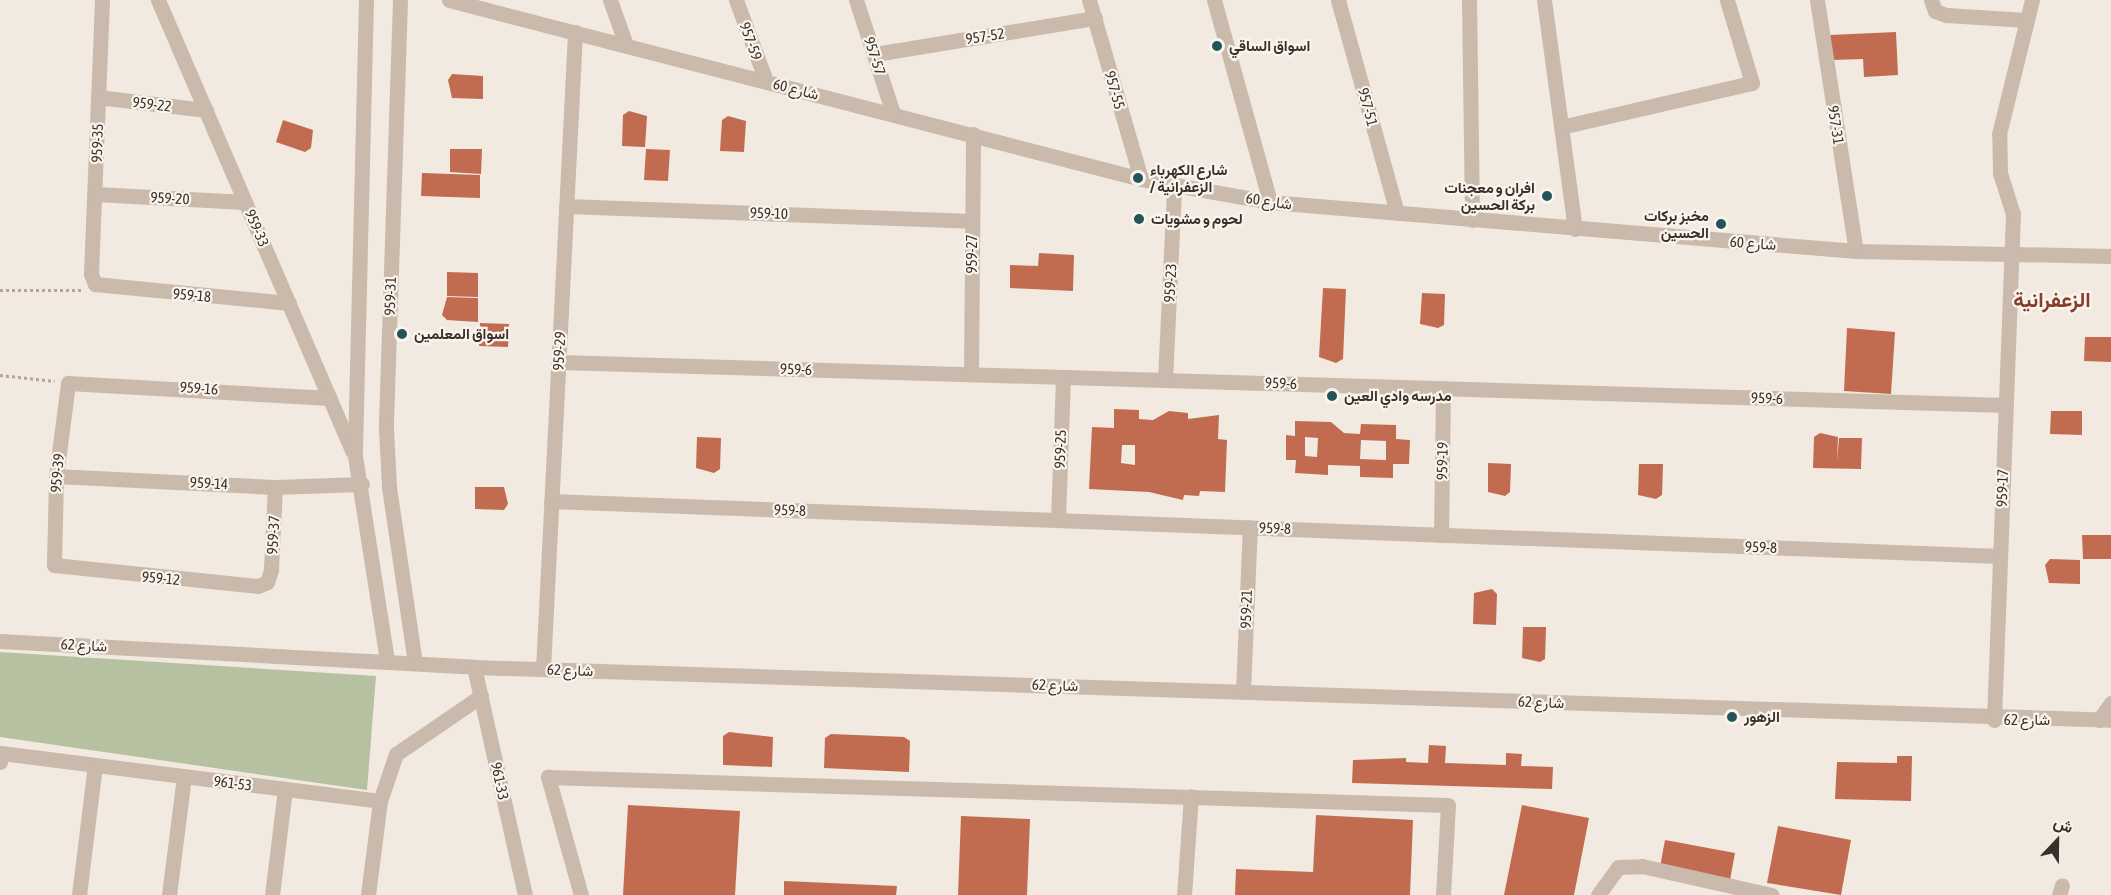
<!DOCTYPE html>
<meta charset="utf-8">
<style>
body{margin:0}
#map{position:relative;width:2111px;height:895px;overflow:hidden;background:#f2eae0;font-family:"Asap Condensed",Vazirmatn,sans-serif}
div>[style]{position:absolute}
[style*='--x']{left:calc(var(--x)*1px);top:calc(var(--y)*1px);width:calc(var(--w)*1px);rotate:calc(var(--a)*1deg)}
.green>*{inset:0;background:#b6c1a1}
.building>*{inset:0;background:#c16c50}
.path>*{height:3px;margin-top:-1.5px;transform-origin:0;background:repeating-linear-gradient(90deg,#b6a497 0 3px,transparent 0 6px)}
.minor>*{height:15px;margin:-7.5px;padding:0 7.5px;transform-origin:7.5px;border-radius:7.5px;background:#cabaac}
.dots>*{width:16px;height:16px;translate:-50% -50%;box-sizing:border-box;border:3px solid #faf4ed;border-radius:50%}
span{translate:-50% -50%;white-space:nowrap;text-align:center;line-height:1.15;-webkit-text-stroke:4.5px #faf4ed;paint-order:stroke}
.street-label{font-size:15px;color:#392f2b}
.poi-label{font-size:15px;color:#392f2b;font-weight:700}
.left{translate:0 -50%;text-align:left}
.right{translate:-100% -50%;text-align:right}
.district-label{font-size:21px;color:#853e27;font-weight:700}
.north{position:absolute;left:2027px;top:811px;width:60px;height:60px;-webkit-text-stroke:4px #faf4ed;paint-order:stroke;rotate:22deg;font-size:16px;font-weight:700;line-height:24px;text-align:center;color:#392f2b}
.north::after{content:'';display:block;margin:auto;width:21px;height:27px;background:#392f2b;clip-path:polygon(50% 0,100% 100%,50% 72%,0 100%)}
</style>
<div id="map">
<div class="green">
<div style="clip-path:polygon(0 652px,376px 676px,367px 790px,0 737px)"></div>
</div>
<div class="building">
<div style="clip-path:polygon(1896px 32px,1898px 75px,1864px 77px,1863px 59px,1832px 60px,1830px 35px)"></div>
<div style="clip-path:polygon(452px 74px,483px 76px,483px 99px,452px 98px,448px 80px)"></div>
<div style="clip-path:polygon(629px 111px,647px 116px,645px 147px,622px 146px,623px 115px)"></div>
<div style="clip-path:polygon(728px 116px,746px 121px,744px 152px,720px 151px,722px 120px)"></div>
<div style="clip-path:polygon(283px 120px,313px 130px,311px 148px,305px 152px,276px 142px)"></div>
<div style="clip-path:polygon(450px 149px,482px 149px,481px 174px,450px 172px)"></div>
<div style="clip-path:polygon(646px 149px,670px 150px,668px 181px,644px 180px)"></div>
<div style="clip-path:polygon(422px 173px,480px 175px,480px 198px,421px 196px)"></div>
<div style="clip-path:polygon(1039px 253px,1074px 255px,1073px 291px,1010px 288px,1010px 265px,1038px 266px)"></div>
<div style="clip-path:polygon(447px 272px,478px 273px,478px 297px,447px 296px)"></div>
<div style="clip-path:polygon(1323px 288px,1346px 289px,1343px 359px,1336px 363px,1319px 357px)"></div>
<div style="clip-path:polygon(1422px 293px,1445px 294px,1444px 325px,1438px 328px,1420px 324px)"></div>
<div style="clip-path:polygon(447px 297px,478px 298px,478px 322px,447px 320px,442px 315px)"></div>
<div style="clip-path:polygon(480px 323px,509px 324px,508px 347px,479px 346px)"></div>
<div style="clip-path:polygon(1847px 328px,1895px 332px,1891px 394px,1844px 391px)"></div>
<div style="clip-path:polygon(2085px 337px,2111px 337px,2111px 362px,2084px 361px)"></div>
<div style="clip-path:polygon(evenodd,1114px 409px,1139px 410px,1139px 419px,1153px 420px,1169px 411px,1188px 413px,1188px 419px,1219px 415px,1218px 439px,1227px 440px,1225px 492px,1200px 491px,1199px 496px,1184px 495px,1183px 500px,1149px 492px,1089px 489px,1092px 427px,1114px 428px,1114px 409px,1122px 445px,1135px 445px,1135px 465px,1121px 463px,1122px 445px)"></div>
<div style="clip-path:polygon(2051px 411px,2082px 411px,2082px 435px,2050px 434px)"></div>
<div style="clip-path:polygon(evenodd,1295px 421px,1331px 422px,1344px 433px,1360px 434px,1361px 424px,1396px 425px,1396px 439px,1410px 440px,1409px 464px,1393px 464px,1393px 478px,1360px 477px,1360px 466px,1328px 465px,1328px 475px,1295px 473px,1296px 460px,1286px 460px,1286px 435px,1295px 436px,1295px 421px,1305px 437px,1318px 438px,1317px 457px,1305px 456px,1305px 437px,1295px 421px,1361px 440px,1386px 441px,1386px 460px,1360px 459px,1361px 440px)"></div>
<div style="clip-path:polygon(1820px 433px,1838px 437px,1837px 461px,1839px 438px,1862px 438px,1861px 469px,1813px 468px,1814px 437px)"></div>
<div style="clip-path:polygon(697px 437px,721px 438px,720px 469px,714px 473px,696px 468px)"></div>
<div style="clip-path:polygon(1488px 463px,1511px 464px,1510px 492px,1505px 496px,1488px 492px)"></div>
<div style="clip-path:polygon(1639px 464px,1663px 464px,1662px 495px,1656px 499px,1638px 495px)"></div>
<div style="clip-path:polygon(475px 487px,504px 487px,508px 504px,504px 510px,475px 509px)"></div>
<div style="clip-path:polygon(2082px 535px,2111px 535px,2111px 559px,2083px 559px)"></div>
<div style="clip-path:polygon(2050px 559px,2080px 560px,2080px 584px,2049px 583px,2045px 565px)"></div>
<div style="clip-path:polygon(1492px 589px,1497px 594px,1496px 625px,1473px 624px,1474px 593px)"></div>
<div style="clip-path:polygon(1523px 627px,1546px 627px,1545px 659px,1540px 662px,1522px 658px)"></div>
<div style="clip-path:polygon(729px 732px,773px 737px,772px 767px,723px 765px,723px 736px)"></div>
<div style="clip-path:polygon(831px 734px,904px 737px,910px 741px,909px 772px,824px 768px,825px 738px)"></div>
<div style="clip-path:polygon(1429px 745px,1446px 746px,1445px 763px,1506px 765px,1506px 753px,1522px 754px,1521px 766px,1553px 767px,1552px 789px,1352px 783px,1353px 760px,1406px 758px,1406px 762px,1428px 763px)"></div>
<div style="clip-path:polygon(1897px 756px,1912px 756px,1911px 801px,1835px 799px,1837px 762px,1897px 763px)"></div>
<div style="clip-path:polygon(628px 805px,740px 811px,735px 895px,623px 895px)"></div>
<div style="clip-path:polygon(1522px 805px,1589px 818px,1574px 895px,1504px 895px)"></div>
<div style="clip-path:polygon(1316px 815px,1413px 820px,1410px 895px,1235px 895px,1236px 869px,1313px 872px)"></div>
<div style="clip-path:polygon(961px 816px,1030px 819px,1027px 895px,958px 895px)"></div>
<div style="clip-path:polygon(1778px 826px,1851px 840px,1841px 895px,1767px 883px)"></div>
<div style="clip-path:polygon(1665px 840px,1735px 853px,1730px 880px,1660px 867px)"></div>
<div style="clip-path:polygon(784px 881px,897px 886px,896px 895px,784px 895px)"></div>
</div>
<div class="path">
<div style="--x:0;--y:290;--w:82;--a:0"></div>
<div style="--x:0;--y:375;--w:55;--a:6.2"></div>
</div>
<div class="minor">
<div style="--x:102;--y:0;--w:274;--a:92.3"></div>
<div style="--x:91;--y:274;--w:11;--a:68"></div>
<div style="--x:95;--y:284;--w:195;--a:5.6"></div>
<div style="--x:158;--y:0;--w:492;--a:66.7"></div>
<div style="--x:366;--y:0;--w:456;--a:91.4"></div>
<div style="--x:355;--y:456;--w:207;--a:81.1"></div>
<div style="--x:400;--y:0;--w:429;--a:91.9"></div>
<div style="--x:386;--y:429;--w:58;--a:87"></div>
<div style="--x:389;--y:487;--w:178;--a:81.6"></div>
<div style="--x:449;--y:0;--w:715;--a:14.5"></div>
<div style="--x:1141;--y:179;--w:131;--a:10.1"></div>
<div style="--x:1270;--y:202;--w:588;--a:4.78"></div>
<div style="--x:1856;--y:251;--w:255;--a:1.1"></div>
<div style="--x:610;--y:0;--w:48;--a:70.4"></div>
<div style="--x:736;--y:0;--w:86;--a:69.7"></div>
<div style="--x:856;--y:0;--w:119;--a:71.9"></div>
<div style="--x:1089;--y:0;--w:186;--a:73.8"></div>
<div style="--x:1214;--y:0;--w:210;--a:74.5"></div>
<div style="--x:1338;--y:0;--w:221;--a:74.5"></div>
<div style="--x:1469;--y:0;--w:220;--a:89.2"></div>
<div style="--x:1544;--y:0;--w:231;--a:82.3"></div>
<div style="--x:1817;--y:0;--w:254;--a:81.2"></div>
<div style="--x:1931;--y:0;--w:12;--a:70"></div>
<div style="--x:1935;--y:11;--w:12;--a:20"></div>
<div style="--x:1946;--y:15;--w:81;--a:3.5"></div>
<div style="--x:875;--y:54;--w:223;--a:-9.3"></div>
<div style="--x:98;--y:97;--w:109;--a:6.9"></div>
<div style="--x:1561;--y:127;--w:196;--a:-13"></div>
<div style="--x:1752;--y:83;--w:87;--a:-106.8"></div>
<div style="--x:95;--y:194;--w:150;--a:3.1"></div>
<div style="--x:566;--y:206;--w:406;--a:2.1"></div>
<div style="--x:558;--y:362;--w:1448;--a:1.7"></div>
<div style="--x:971;--y:374;--w:240;--a:-89.5"></div>
<div style="--x:1165;--y:380;--w:194;--a:-87.3"></div>
<div style="--x:56;--y:476;--w:219;--a:2.9"></div>
<div style="--x:275;--y:487;--w:87;--a:-2"></div>
<div style="--x:275;--y:487;--w:83;--a:92.8"></div>
<div style="--x:271;--y:570;--w:13;--a:108"></div>
<div style="--x:267;--y:582;--w:10;--a:156"></div>
<div style="--x:258;--y:586;--w:205;--a:-174.1"></div>
<div style="--x:54;--y:565;--w:89;--a:-88.7"></div>
<div style="--x:56;--y:476;--w:94;--a:-82.6"></div>
<div style="--x:68;--y:383;--w:262;--a:3.3"></div>
<div style="--x:551;--y:501;--w:1450;--a:2.17"></div>
<div style="--x:1058;--y:520;--w:143;--a:-88"></div>
<div style="--x:1441;--y:535;--w:147;--a:-89.2"></div>
<div style="--x:0;--y:641;--w:475;--a:3.1"></div>
<div style="--x:474;--y:667;--w:1638;--a:1.85"></div>
<div style="--x:474;--y:667;--w:234;--a:77.4"></div>
<div style="--x:543;--y:669;--w:638;--a:-87.12"></div>
<div style="--x:1243;--y:691;--w:164;--a:-87.6"></div>
<div style="--x:1994;--y:720;--w:506;--a:-87.85"></div>
<div style="--x:2013;--y:214;--w:43;--a:-107.6"></div>
<div style="--x:2000;--y:173;--w:39;--a:-91"></div>
<div style="--x:1999;--y:134;--w:138;--a:-76.2"></div>
<div style="--x:2099;--y:720;--w:21;--a:-55"></div>
<div style="--x:0;--y:762;--w:9;--a:-84"></div>
<div style="--x:1;--y:753;--w:382;--a:7.2"></div>
<div style="--x:380;--y:801;--w:95;--a:97.3"></div>
<div style="--x:380;--y:801;--w:50;--a:-71.2"></div>
<div style="--x:396;--y:754;--w:103;--a:-34.3"></div>
<div style="--x:79;--y:895;--w:131;--a:-83"></div>
<div style="--x:169;--y:895;--w:120;--a:-82.8"></div>
<div style="--x:272;--y:895;--w:107;--a:-83"></div>
<div style="--x:581;--y:895;--w:123;--a:-105.6"></div>
<div style="--x:548;--y:777;--w:900;--a:1.78"></div>
<div style="--x:1448;--y:805;--w:90;--a:93.2"></div>
<div style="--x:1184;--y:895;--w:99;--a:-86"></div>
<div style="--x:1598;--y:895;--w:34;--a:-54"></div>
<div style="--x:1618;--y:867;--w:24;--a:-2"></div>
<div style="--x:1642;--y:866;--w:133;--a:12.6"></div>
<div style="--x:2059;--y:895;--w:10;--a:-73"></div>
</div>
<div class="dots">
<div style="left:1217px;top:46px;background:#225559"></div>
<div style="left:1138px;top:178px;background:#225559"></div>
<div style="left:1547px;top:196px;background:#225559"></div>
<div style="left:1139px;top:219px;background:#225559"></div>
<div style="left:1721px;top:224px;background:#225559"></div>
<div style="left:402px;top:334px;background:#225559"></div>
<div style="left:1332px;top:396px;background:#225559"></div>
<div style="left:1732px;top:717px;background:#225559"></div>
</div>
<div class="street-label">
<span style="left:985px;top:36px;rotate:-9deg">957-52</span>
<span style="left:751px;top:41px;rotate:70deg">957-59</span>
<span style="left:875px;top:56px;rotate:72deg">957-57</span>
<span style="left:796px;top:89px;rotate:14deg">شارع 60</span>
<span style="left:1115px;top:90px;rotate:74deg">957-55</span>
<span style="left:152px;top:104px;rotate:7deg">959-22</span>
<span style="left:1368px;top:107px;rotate:75deg">957-51</span>
<span style="left:1836px;top:125px;rotate:81deg">957-31</span>
<span style="left:97px;top:143px;rotate:-88deg">959-35</span>
<span style="left:170px;top:198px;rotate:3deg">959-20</span>
<span style="left:1269px;top:201px;rotate:8deg">شارع 60</span>
<span style="left:769px;top:213px;rotate:2deg">959-10</span>
<span style="left:257px;top:228px;rotate:67deg">959-33</span>
<span style="left:1753px;top:243px;rotate:4deg">شارع 60</span>
<span style="left:972px;top:254px;rotate:-90deg">959-27</span>
<span style="left:1170px;top:283px;rotate:-87deg">959-23</span>
<span style="left:192px;top:295px;rotate:5deg">959-18</span>
<span style="left:390px;top:296px;rotate:-88deg">959-31</span>
<span style="left:559px;top:351px;rotate:-87deg">959-29</span>
<span style="left:796px;top:369px;rotate:2deg">959-6</span>
<span style="left:1281px;top:383px;rotate:2deg">959-6</span>
<span style="left:199px;top:388px;rotate:4deg">959-16</span>
<span style="left:1767px;top:398px;rotate:2deg">959-6</span>
<span style="left:1060px;top:449px;rotate:-88deg">959-25</span>
<span style="left:1442px;top:461px;rotate:-89deg">959-19</span>
<span style="left:57px;top:473px;rotate:-85deg">959-39</span>
<span style="left:209px;top:483px;rotate:3deg">959-14</span>
<span style="left:2002px;top:488px;rotate:-88deg">959-17</span>
<span style="left:790px;top:510px;rotate:2deg">959-8</span>
<span style="left:1275px;top:528px;rotate:2deg">959-8</span>
<span style="left:273px;top:535px;rotate:-87deg">959-37</span>
<span style="left:1761px;top:547px;rotate:2deg">959-8</span>
<span style="left:161px;top:578px;rotate:5deg">959-12</span>
<span style="left:1246px;top:609px;rotate:-88deg">959-21</span>
<span style="left:84px;top:645px;rotate:3deg">شارع 62</span>
<span style="left:570px;top:670px;rotate:2deg">شارع 62</span>
<span style="left:1055px;top:685px;rotate:2deg">شارع 62</span>
<span style="left:1541px;top:702px;rotate:2deg">شارع 62</span>
<span style="left:2027px;top:720px">شارع 62</span>
<span style="left:500px;top:781px;rotate:78deg">961-33</span>
<span style="left:233px;top:783px;rotate:7deg">961-53</span>
</div>
<div class="poi-label">
<span class="left" style="left:1229px;top:46px">اسواق الساقي</span>
<span class="left" style="left:1150px;top:178px">شارع الكهرباء<br>/ الزعفرانية</span>
<span class="right" style="left:1535px;top:196px">افران و معجنات<br>بركة الحسين</span>
<span class="right" style="left:1709px;top:224px">مخبز بركات<br>الحسين</span>
<span class="left" style="left:1151px;top:219px">لحوم و مشويات</span>
<span class="left" style="left:414px;top:334px">اسواق المعلمين</span>
<span class="left" style="left:1344px;top:396px">مدرسه وادي العين</span>
<span class="left" style="left:1744px;top:717px">الزهور</span>
</div>
<div class="district-label">
<span style="left:2052px;top:299px">الزعفرانية</span>
</div>
<div class="north">ش</div>
</div>
